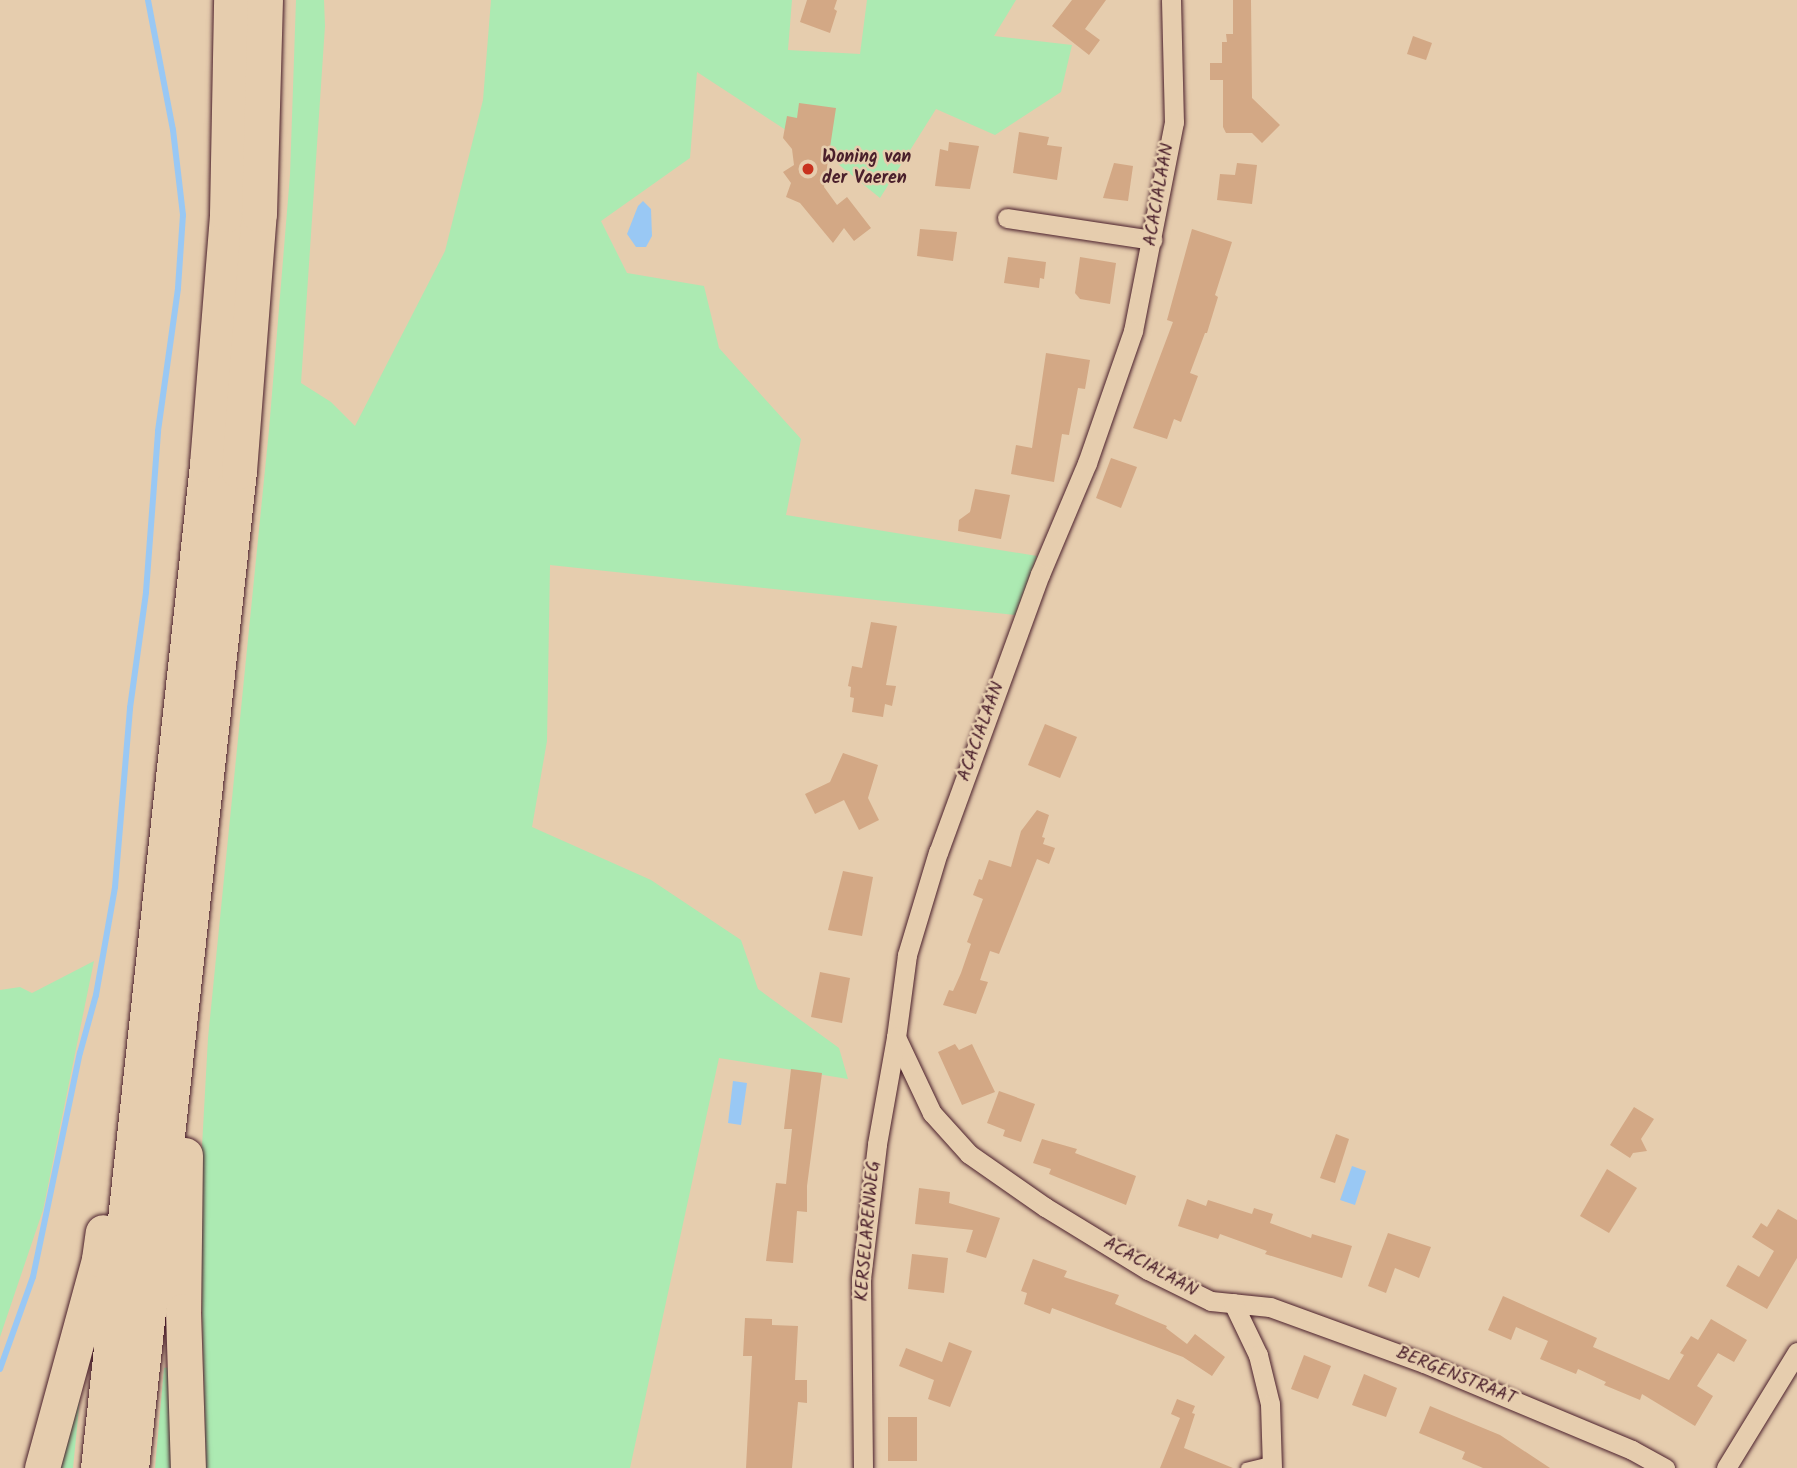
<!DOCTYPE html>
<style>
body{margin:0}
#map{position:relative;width:1797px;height:1468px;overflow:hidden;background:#e6cdae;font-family:Kalam,sans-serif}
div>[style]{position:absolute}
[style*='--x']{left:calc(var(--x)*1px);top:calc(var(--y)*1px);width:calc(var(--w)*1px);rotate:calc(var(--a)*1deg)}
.green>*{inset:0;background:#aceab2}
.water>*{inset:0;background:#99c8f4}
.stream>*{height:6px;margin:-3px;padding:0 3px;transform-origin:3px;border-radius:3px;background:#99c8f4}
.building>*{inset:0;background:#d3a885}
.roads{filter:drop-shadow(0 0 2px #4a1f2b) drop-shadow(0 0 2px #4a1f2b)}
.service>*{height:10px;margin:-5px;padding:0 5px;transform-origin:5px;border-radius:5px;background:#e6cdae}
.minor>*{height:19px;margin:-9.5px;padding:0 9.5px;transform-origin:9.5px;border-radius:9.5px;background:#e6cdae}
.motorway>*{height:35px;margin:-17.5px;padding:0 17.5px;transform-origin:17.5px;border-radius:17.5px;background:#e6cdae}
.dots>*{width:19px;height:19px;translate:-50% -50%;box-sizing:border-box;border:4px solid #e6cdae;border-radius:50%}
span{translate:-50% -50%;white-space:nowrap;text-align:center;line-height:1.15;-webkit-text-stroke:5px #e6cdae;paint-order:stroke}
.poi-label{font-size:18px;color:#4a1f2b;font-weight:700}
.left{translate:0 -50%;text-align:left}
.street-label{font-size:18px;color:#4a1f2b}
</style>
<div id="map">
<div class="green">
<div style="clip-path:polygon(296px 0,324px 0,325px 26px,301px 383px,331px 402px,355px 426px,445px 251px,483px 100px,491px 0,792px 0,788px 50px,860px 54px,867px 0,1016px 0,994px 36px,1072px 45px,1061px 92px,995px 135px,936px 109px,880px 198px,838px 164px,697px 72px,690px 158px,601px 221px,627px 273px,704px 286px,719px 348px,801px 439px,786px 515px,1037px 556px,1015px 615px,550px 565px,547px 741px,532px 827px,651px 880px,741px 940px,758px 989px,839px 1048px,848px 1079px,719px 1058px,630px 1468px,206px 1468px,199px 1200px,208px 1038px,269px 430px,290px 175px)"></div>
<div style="clip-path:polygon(94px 961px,43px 1210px,0 1337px,0 990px,20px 987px,32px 993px)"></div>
<div style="clip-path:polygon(169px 1367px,172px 1468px,155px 1468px,164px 1368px)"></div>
<div style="clip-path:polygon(81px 1387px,73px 1468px,58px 1468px)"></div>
</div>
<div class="water">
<div style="clip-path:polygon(643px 201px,651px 209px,652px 236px,646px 247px,636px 247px,627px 234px,638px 206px)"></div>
<div style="clip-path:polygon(733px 1081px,747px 1083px,741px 1125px,728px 1123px)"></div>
<div style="clip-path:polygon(1352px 1166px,1366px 1171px,1355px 1205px,1340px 1200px)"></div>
</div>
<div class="stream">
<div style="--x:0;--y:1369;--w:98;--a:-70.3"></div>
<div style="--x:33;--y:1277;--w:229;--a:-78.2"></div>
<div style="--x:80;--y:1053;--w:60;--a:-74.6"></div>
<div style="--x:96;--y:995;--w:110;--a:-80"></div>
<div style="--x:115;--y:887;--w:180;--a:-85.2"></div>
<div style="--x:130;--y:708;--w:117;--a:-82.1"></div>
<div style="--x:146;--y:592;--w:161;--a:-85.7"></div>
<div style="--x:158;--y:431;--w:144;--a:-82"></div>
<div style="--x:178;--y:288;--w:73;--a:-86.1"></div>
<div style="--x:183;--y:215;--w:86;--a:-96.7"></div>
<div style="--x:173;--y:130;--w:132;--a:-100.9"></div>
</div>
<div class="building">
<div style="clip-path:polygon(807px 0,837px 0,834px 9px,837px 11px,830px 33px,800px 22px)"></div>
<div style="clip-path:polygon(1072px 0,1106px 0,1085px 29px,1100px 40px,1089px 55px,1052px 26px)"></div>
<div style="clip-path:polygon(1233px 0,1251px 0,1252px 98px,1280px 125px,1262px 143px,1252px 133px,1226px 133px,1223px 127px,1223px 80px,1210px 80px,1210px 63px,1222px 63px,1222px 42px,1227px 42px,1226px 34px,1233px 34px)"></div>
<div style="clip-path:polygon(1413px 36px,1432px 43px,1426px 60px,1407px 54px)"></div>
<div style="clip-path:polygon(799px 103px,836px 108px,824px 187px,837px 205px,847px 197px,871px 228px,854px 241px,844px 228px,833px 243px,800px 203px,786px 197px,791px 183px,783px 172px,794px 165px,792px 149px,783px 138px,787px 116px,797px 118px)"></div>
<div style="clip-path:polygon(1019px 132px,1049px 137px,1047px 145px,1062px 147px,1057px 180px,1013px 173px)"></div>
<div style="clip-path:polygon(949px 142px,979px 146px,970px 189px,935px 186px,940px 149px,948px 151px)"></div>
<div style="clip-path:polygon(1114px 163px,1133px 166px,1128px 201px,1103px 198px)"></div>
<div style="clip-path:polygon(1237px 163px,1257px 165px,1252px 204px,1217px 200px,1220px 174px,1235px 175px)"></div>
<div style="clip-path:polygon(920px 229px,957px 232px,953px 261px,917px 256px)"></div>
<div style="clip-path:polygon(1192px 229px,1232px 242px,1215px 295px,1218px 297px,1207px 333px,1205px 333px,1190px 373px,1198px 376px,1181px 422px,1174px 419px,1167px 439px,1133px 428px,1173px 322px,1167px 320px)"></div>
<div style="clip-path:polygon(1008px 257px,1046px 262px,1044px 279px,1040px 278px,1039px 288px,1004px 283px)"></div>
<div style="clip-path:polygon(1080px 257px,1116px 263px,1110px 304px,1080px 299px,1075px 293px)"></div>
<div style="clip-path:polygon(1046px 353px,1090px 360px,1085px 389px,1078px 388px,1069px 435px,1062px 434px,1054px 482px,1011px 474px,1016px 445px,1032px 448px)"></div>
<div style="clip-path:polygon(1111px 458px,1137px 467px,1121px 508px,1096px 498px)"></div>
<div style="clip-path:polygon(975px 489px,1010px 495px,1001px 539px,958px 531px,959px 520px,970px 512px)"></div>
<div style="clip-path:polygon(871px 622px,897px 626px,886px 685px,896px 686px,892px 706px,885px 704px,883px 717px,852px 712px,854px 698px,850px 697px,851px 687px,848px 686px,852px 666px,862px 668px)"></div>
<div style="clip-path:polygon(1045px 724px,1077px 737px,1060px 778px,1028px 765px)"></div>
<div style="clip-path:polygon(843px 753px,878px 765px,868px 798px,879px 820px,859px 830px,844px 800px,815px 814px,805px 794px,830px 782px)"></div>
<div style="clip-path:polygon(1037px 810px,1049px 815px,1042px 837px,1045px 838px,1043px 844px,1055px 848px,1049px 864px,1037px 859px,999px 954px,990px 951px,980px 980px,988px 982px,976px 1014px,943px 1005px,949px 990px,953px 991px,961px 973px,971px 944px,967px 942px,983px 899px,973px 895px,979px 879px,982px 880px,989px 860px,1011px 867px,1021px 831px)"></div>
<div style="clip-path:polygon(843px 871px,873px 877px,862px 936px,828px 930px)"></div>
<div style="clip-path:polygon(820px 972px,850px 978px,842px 1023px,811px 1017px)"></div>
<div style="clip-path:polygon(955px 1044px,959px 1050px,972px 1044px,995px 1092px,962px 1105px,938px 1052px)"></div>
<div style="clip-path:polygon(791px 1069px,822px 1073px,807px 1186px,807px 1212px,797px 1211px,793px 1263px,766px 1261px,776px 1183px,786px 1184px,792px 1129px,784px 1129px)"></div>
<div style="clip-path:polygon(999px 1091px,1035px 1104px,1021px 1142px,1003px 1136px,1005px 1130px,987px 1123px)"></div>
<div style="clip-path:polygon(1634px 1107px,1654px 1119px,1641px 1139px,1647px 1151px,1633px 1153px,1630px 1158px,1610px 1145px)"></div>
<div style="clip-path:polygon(1336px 1134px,1349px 1139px,1335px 1183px,1320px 1178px)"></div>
<div style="clip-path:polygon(1042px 1139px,1077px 1149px,1075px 1153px,1136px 1176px,1126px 1205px,1049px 1174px,1051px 1169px,1033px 1163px)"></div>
<div style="clip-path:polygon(1607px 1169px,1637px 1188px,1609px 1233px,1580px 1216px)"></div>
<div style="clip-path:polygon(919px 1188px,950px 1192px,949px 1203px,1000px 1218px,986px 1258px,966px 1252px,973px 1230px,915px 1224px)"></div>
<div style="clip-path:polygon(1187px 1199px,1206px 1206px,1208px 1200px,1252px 1214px,1254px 1208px,1273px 1214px,1270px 1223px,1311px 1238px,1312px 1234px,1352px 1246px,1342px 1278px,1265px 1254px,1267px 1251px,1220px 1234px,1218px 1239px,1178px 1226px)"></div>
<div style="clip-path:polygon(1778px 1209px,1797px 1220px,1797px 1258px,1767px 1309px,1726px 1286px,1738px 1265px,1759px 1277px,1774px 1251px,1752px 1237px,1761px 1223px,1767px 1227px)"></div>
<div style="clip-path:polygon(1388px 1233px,1431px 1247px,1419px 1278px,1395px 1268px,1386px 1293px,1368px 1286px)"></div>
<div style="clip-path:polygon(912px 1254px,948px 1258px,944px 1293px,908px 1289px)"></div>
<div style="clip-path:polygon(1033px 1259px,1067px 1271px,1064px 1277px,1119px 1295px,1115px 1304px,1167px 1326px,1166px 1328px,1187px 1344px,1195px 1334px,1225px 1357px,1212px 1376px,1183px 1357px,1052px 1308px,1050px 1314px,1024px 1304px,1027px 1293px,1021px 1291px)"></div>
<div style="clip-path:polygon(1503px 1296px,1597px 1338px,1593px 1347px,1669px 1380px,1684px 1355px,1680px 1353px,1691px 1336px,1698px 1340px,1711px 1319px,1747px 1340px,1734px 1362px,1718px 1353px,1697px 1386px,1713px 1396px,1695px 1426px,1642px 1394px,1640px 1400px,1604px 1385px,1606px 1382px,1578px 1369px,1576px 1374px,1540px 1359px,1548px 1341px,1516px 1327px,1511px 1340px,1488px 1330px)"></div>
<div style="clip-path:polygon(745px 1318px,772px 1319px,772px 1325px,798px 1326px,795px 1380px,807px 1380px,807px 1403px,798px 1402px,792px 1468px,746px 1468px,752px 1356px,743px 1356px)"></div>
<div style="clip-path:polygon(949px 1342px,972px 1351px,950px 1407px,928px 1399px,934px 1380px,899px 1366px,906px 1348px,942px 1362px)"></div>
<div style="clip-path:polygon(1304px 1355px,1331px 1366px,1318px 1399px,1291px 1389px)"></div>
<div style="clip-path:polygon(1364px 1374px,1397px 1388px,1386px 1417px,1352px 1405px)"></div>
<div style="clip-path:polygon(1177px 1399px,1195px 1406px,1192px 1413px,1195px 1414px,1184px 1448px,1233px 1468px,1160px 1468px,1180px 1418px,1171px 1414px)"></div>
<div style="clip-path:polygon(1430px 1406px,1500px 1435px,1550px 1468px,1483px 1468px,1462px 1459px,1465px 1452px,1419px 1433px)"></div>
<div style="clip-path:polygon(888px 1417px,917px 1417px,917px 1461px,888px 1461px)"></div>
</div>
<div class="roads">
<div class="service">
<div style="--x:1246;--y:1468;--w:25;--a:-14"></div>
</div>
<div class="minor">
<div style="--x:1171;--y:0;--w:122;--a:88.6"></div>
<div style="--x:1174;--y:122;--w:213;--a:101.1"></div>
<div style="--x:1133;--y:331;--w:140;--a:109.2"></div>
<div style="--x:1087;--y:463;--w:121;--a:112.9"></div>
<div style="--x:1040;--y:574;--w:296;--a:110.1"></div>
<div style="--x:938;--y:852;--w:108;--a:106.8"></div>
<div style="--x:907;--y:955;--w:83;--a:97.6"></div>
<div style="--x:896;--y:1037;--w:84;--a:64.7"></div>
<div style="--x:932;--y:1113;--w:55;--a:47.9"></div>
<div style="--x:969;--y:1154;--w:93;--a:34.9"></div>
<div style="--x:1045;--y:1207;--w:121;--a:31.5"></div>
<div style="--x:1148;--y:1270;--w:70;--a:26.2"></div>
<div style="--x:1211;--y:1301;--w:59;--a:5.8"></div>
<div style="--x:1270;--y:1307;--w:164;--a:20"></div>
<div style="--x:1424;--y:1363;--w:225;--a:22.7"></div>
<div style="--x:1632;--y:1450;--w:38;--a:29"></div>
<div style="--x:1007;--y:218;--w:147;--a:8.6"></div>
<div style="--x:1233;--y:1303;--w:58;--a:64.3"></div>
<div style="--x:1258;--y:1355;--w:50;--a:76.2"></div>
<div style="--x:1270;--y:1404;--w:64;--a:88.2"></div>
<div style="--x:863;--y:1468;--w:189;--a:-90.6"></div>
<div style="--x:861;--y:1279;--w:136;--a:-83.2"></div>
<div style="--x:877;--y:1144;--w:109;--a:-79.9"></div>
<div style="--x:1726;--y:1468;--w:136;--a:-58.5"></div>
</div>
<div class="motorway">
<div style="--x:185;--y:1155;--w:156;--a:90.7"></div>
<div style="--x:183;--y:1311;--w:157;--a:88.2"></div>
<div style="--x:42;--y:1468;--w:217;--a:-74.7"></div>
<div style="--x:99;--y:1259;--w:27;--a:-82"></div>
<div style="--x:98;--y:1468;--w:1010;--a:-83.8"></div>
<div style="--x:207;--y:464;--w:251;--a:-85.4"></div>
<div style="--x:227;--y:214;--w:214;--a:-88.9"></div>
<div style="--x:131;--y:1468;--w:1003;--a:-83.82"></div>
<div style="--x:239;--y:471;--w:258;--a:-85.6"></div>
<div style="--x:259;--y:214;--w:214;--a:-88.4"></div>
</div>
</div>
<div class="dots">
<div style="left:808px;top:169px;background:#c8321e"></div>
</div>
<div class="poi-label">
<span class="left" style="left:822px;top:169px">Woning van<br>der Vaeren</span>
</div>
<div class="street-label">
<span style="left:1160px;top:195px;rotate:-80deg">ACACIALAAN</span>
<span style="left:982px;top:732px;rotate:-70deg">ACACIALAAN</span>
<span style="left:869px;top:1231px;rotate:-85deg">KERSELARENWEG</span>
<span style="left:1150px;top:1268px;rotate:29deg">ACACIALAAN</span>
<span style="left:1456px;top:1377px;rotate:22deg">BERGENSTRAAT</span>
</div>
</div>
